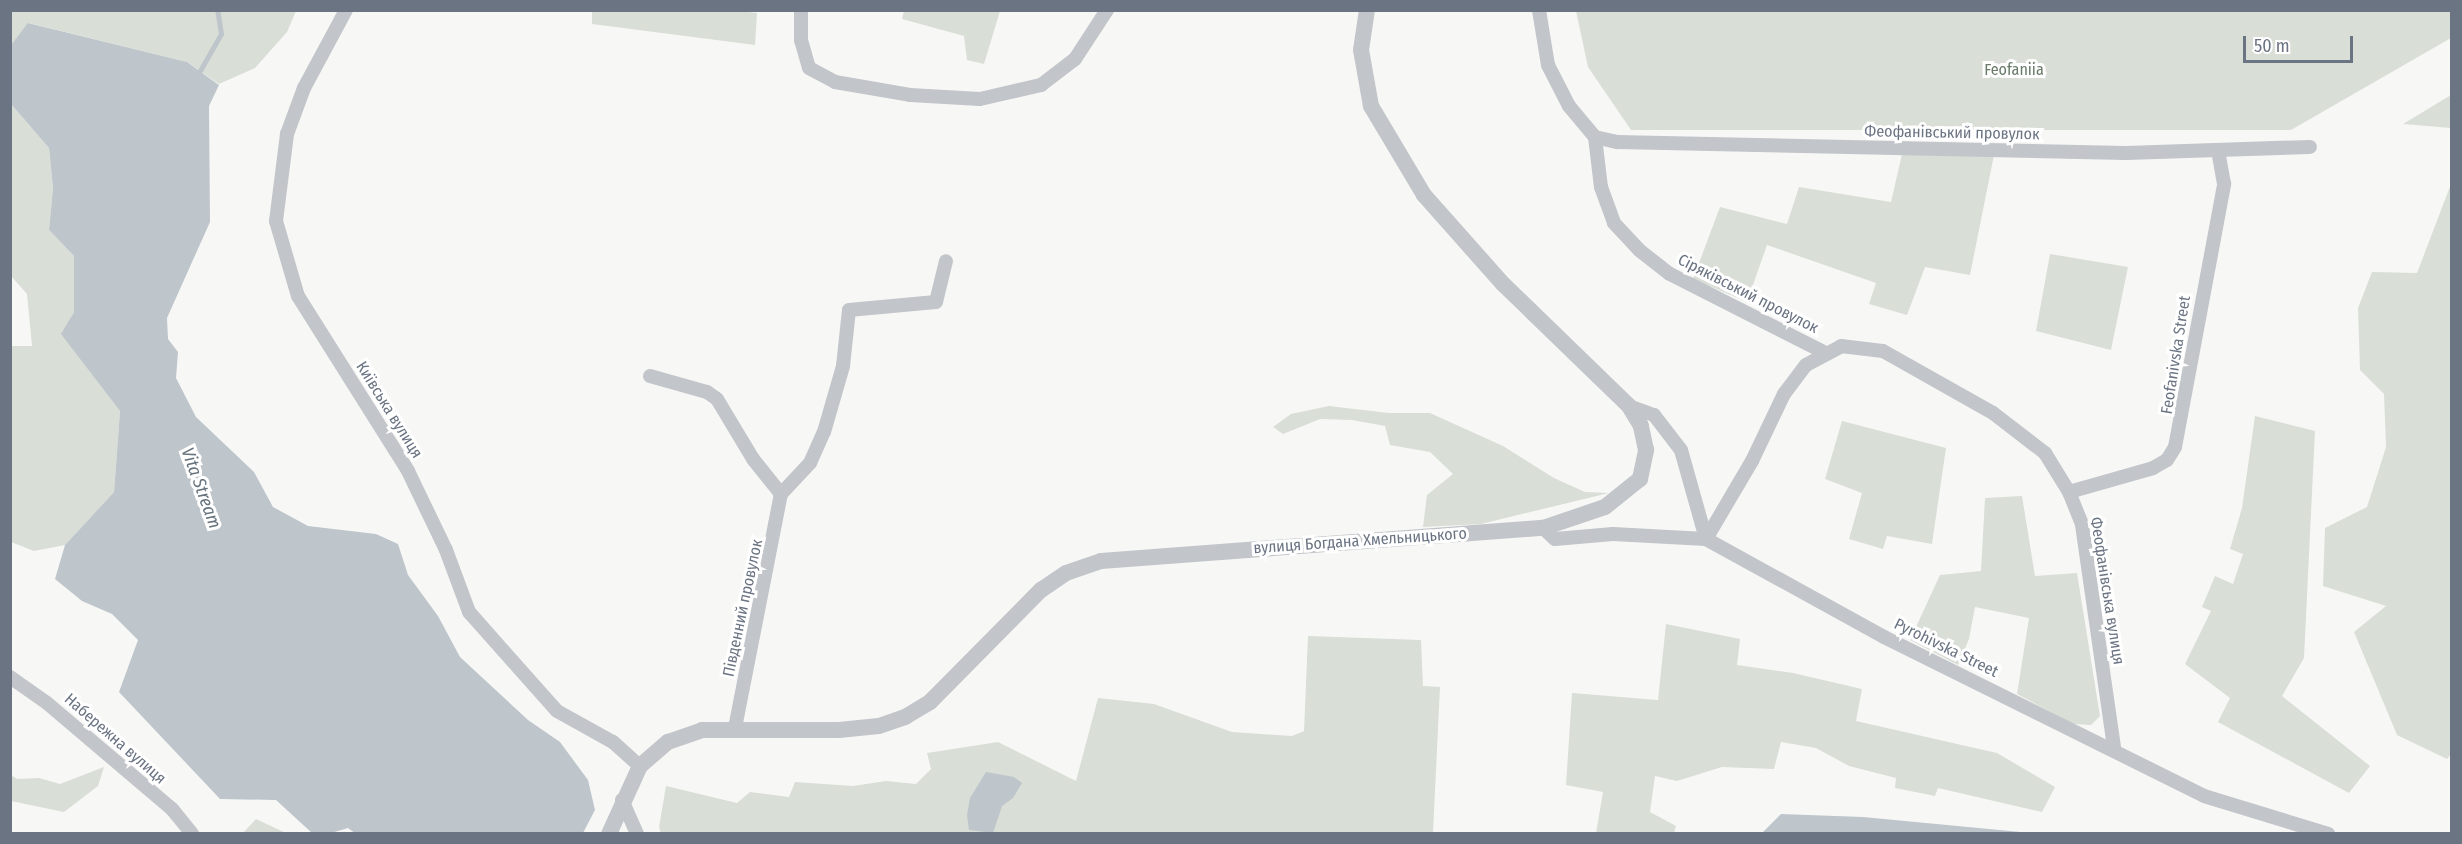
<!DOCTYPE html>
<meta charset="utf-8">
<style>
body{margin:0}
#map{position:relative;width:2462px;height:844px;overflow:hidden;background:#f7f8f6;font-family:"Fira Sans Condensed",sans-serif}
div>[style]{position:absolute}
[style*='--x']{left:calc(var(--x)*1px);top:calc(var(--y)*1px);width:calc(var(--w)*1px);rotate:calc(var(--a)*1deg)}
.green>*{inset:0;background:#d9ded7}
.water>*{inset:0;background:#bec5cb}
.stream>*{height:4.5px;margin:-2.25px;padding:0 2.25px;transform-origin:2.25px;border-radius:2.25px;background:#bec5cb}
.minor>*{height:14px;margin:-7px;padding:0 7px;transform-origin:7px;border-radius:7px;background:#c2c5c9}
.tertiary>*{height:16px;margin:-8px;padding:0 8px;transform-origin:8px;border-radius:8px;background:#c2c5c9}
span{translate:-50% -50%;white-space:nowrap;text-align:center;line-height:1.15;-webkit-text-stroke:6px #fff;paint-order:stroke}
.park-label{font-size:16px;color:#6a7b69}
.street-label{font-size:16px;color:#6b7483}
.water-label{font-size:18px;color:#67747e;font-style:italic}
.frame{position:absolute;inset:0;border:12px solid #6b7483;pointer-events:none}
.scale{position:absolute;left:2243px;top:36px;width:110px;height:27px;box-sizing:border-box;border:3px solid #6b7483;border-top:0;padding-left:8px;font-size:18px;line-height:21px;white-space:nowrap;color:#6b7483;-webkit-text-stroke:4px #fff;paint-order:stroke}
</style>
<div id="map">
<div class="green">
<div style="clip-path:polygon(2451px 10px,2451px 38px,2291px 130px,1631px 130px,1588px 67px,1576px 11px)"></div>
<div style="clip-path:polygon(11px 11px,296px 11px,287px 32px,255px 68px,219px 84px,187px 62px,29px 23px,11px 45px)"></div>
<div style="clip-path:polygon(741px 11px,757px 13px,755px 45px,592px 24px,592px 11px)"></div>
<div style="clip-path:polygon(904px 11px,1000px 11px,984px 64px,967px 60px,964px 36px,902px 19px)"></div>
<div style="clip-path:polygon(2451px 95px,2451px 128px,2403px 124px)"></div>
<div style="clip-path:polygon(11px 104px,49px 148px,53px 188px,49px 230px,74px 256px,74px 312px,62px 334px,120px 411px,114px 492px,65px 545px,34px 551px,11px 542px,10px 346px,32px 346px,27px 294px,11px 276px)"></div>
<div style="clip-path:polygon(1902px 154px,1994px 155px,1970px 275px,1925px 267px,1907px 315px,1869px 304px,1876px 283px,1767px 245px,1747px 302px,1693px 279px,1720px 207px,1787px 224px,1799px 187px,1891px 202px)"></div>
<div style="clip-path:polygon(2451px 184px,2452px 753px,2447px 759px,2397px 735px,2354px 632px,2386px 606px,2323px 586px,2325px 528px,2367px 507px,2386px 447px,2384px 394px,2360px 370px,2358px 308px,2372px 272px,2417px 273px)"></div>
<div style="clip-path:polygon(2050px 254px,2128px 267px,2111px 350px,2036px 331px)"></div>
<div style="clip-path:polygon(1329px 406px,1389px 413px,1430px 413px,1503px 446px,1554px 478px,1585px 492px,1609px 493px,1481px 524px,1423px 527px,1427px 495px,1453px 474px,1430px 452px,1390px 445px,1385px 426px,1352px 420px,1320px 419px,1283px 434px,1273px 427px,1291px 414px)"></div>
<div style="clip-path:polygon(2255px 416px,2315px 431px,2304px 658px,2282px 696px,2370px 766px,2349px 793px,2218px 722px,2230px 698px,2185px 664px,2211px 611px,2202px 607px,2215px 576px,2233px 584px,2243px 554px,2230px 549px,2242px 508px)"></div>
<div style="clip-path:polygon(1842px 421px,1946px 448px,1932px 544px,1887px 536px,1883px 549px,1849px 539px,1862px 493px,1825px 479px)"></div>
<div style="clip-path:polygon(2022px 496px,2035px 576px,2077px 573px,2100px 716px,2091px 725px,2073px 724px,2017px 694px,2029px 618px,1975px 607px,1969px 639px,1958px 665px,1910px 640px,1940px 575px,1981px 571px,1985px 498px)"></div>
<div style="clip-path:polygon(1666px 624px,1740px 639px,1737px 665px,1793px 673px,1862px 689px,1856px 721px,1997px 753px,2055px 787px,2042px 812px,1938px 788px,1935px 796px,1895px 788px,1896px 778px,1849px 766px,1816px 748px,1781px 742px,1774px 769px,1722px 767px,1677px 781px,1655px 776px,1650px 812px,1676px 826px,1674px 833px,1596px 833px,1603px 792px,1566px 785px,1572px 693px,1658px 700px)"></div>
<div style="clip-path:polygon(1308px 636px,1421px 640px,1423px 686px,1440px 687px,1433px 833px,661px 834px,659px 827px,666px 786px,737px 803px,750px 792px,789px 797px,795px 782px,853px 786px,886px 781px,916px 784px,931px 769px,927px 753px,998px 742px,1076px 781px,1098px 698px,1154px 704px,1232px 732px,1292px 736px,1304px 731px)"></div>
<div style="clip-path:polygon(104px 767px,98px 786px,64px 812px,11px 801px,11px 775px,17px 779px,39px 778px,60px 784px)"></div>
<div style="clip-path:polygon(256px 819px,286px 833px,243px 833px)"></div>
</div>
<div class="water">
<div style="clip-path:polygon(28px 23px,187px 62px,219px 85px,209px 106px,210px 222px,167px 318px,168px 339px,178px 352px,176px 378px,196px 417px,254px 472px,273px 507px,308px 526px,376px 534px,398px 544px,408px 575px,438px 616px,460px 657px,528px 720px,560px 742px,588px 780px,595px 810px,583px 833px,356px 834px,348px 828px,331px 833px,312px 833px,276px 800px,220px 799px,119px 692px,138px 640px,112px 614px,82px 601px,55px 579px,65px 545px,114px 492px,120px 411px,61px 334px,74px 312px,74px 256px,49px 230px,53px 188px,49px 148px,11px 104px,11px 45px)"></div>
<div style="clip-path:polygon(986px 772px,1014px 777px,1022px 783px,1013px 798px,1002px 806px,993px 833px,969px 830px,967px 815px,970px 798px)"></div>
<div style="clip-path:polygon(1781px 814px,1863px 817px,2031px 833px,1762px 833px)"></div>
</div>
<div class="stream">
<div style="--x:197;--y:76;--w:48;--a:-60.3"></div>
<div style="--x:221;--y:34;--w:24;--a:-99"></div>
</div>
<div class="minor">
<div style="--x:346;--y:10;--w:89;--a:118.3"></div>
<div style="--x:304;--y:88;--w:49;--a:110.3"></div>
<div style="--x:287;--y:134;--w:88;--a:97.2"></div>
<div style="--x:276;--y:221;--w:78;--a:73.7"></div>
<div style="--x:298;--y:296;--w:207;--a:57.8"></div>
<div style="--x:408;--y:471;--w:88;--a:64.3"></div>
<div style="--x:446;--y:550;--w:66;--a:69.6"></div>
<div style="--x:469;--y:612;--w:132;--a:48.4"></div>
<div style="--x:557;--y:711;--w:64;--a:29"></div>
<div style="--x:613;--y:742;--w:36;--a:42"></div>
<div style="--x:801;--y:10;--w:30;--a:90"></div>
<div style="--x:801;--y:40;--w:29;--a:74"></div>
<div style="--x:809;--y:68;--w:30;--a:28"></div>
<div style="--x:835;--y:82;--w:76;--a:9.8"></div>
<div style="--x:910;--y:95;--w:70;--a:3.3"></div>
<div style="--x:980;--y:99;--w:63;--a:-12.9"></div>
<div style="--x:1041;--y:85;--w:43;--a:-37.4"></div>
<div style="--x:1075;--y:59;--w:59;--a:-56.9"></div>
<div style="--x:1539;--y:10;--w:56;--a:80.7"></div>
<div style="--x:1548;--y:65;--w:46;--a:62.9"></div>
<div style="--x:1569;--y:106;--w:40;--a:50"></div>
<div style="--x:1595;--y:137;--w:50;--a:83.2"></div>
<div style="--x:1601;--y:187;--w:38;--a:70"></div>
<div style="--x:1614;--y:223;--w:37;--a:47"></div>
<div style="--x:1639;--y:250;--w:39;--a:38"></div>
<div style="--x:1670;--y:274;--w:175;--a:26.9"></div>
<div style="--x:1595;--y:137;--w:23;--a:13"></div>
<div style="--x:1617;--y:142;--w:509;--a:1.24"></div>
<div style="--x:2126;--y:153;--w:184;--a:-1.9"></div>
<div style="--x:650;--y:376;--w:59;--a:15.7"></div>
<div style="--x:707;--y:392;--w:12;--a:35"></div>
<div style="--x:717;--y:399;--w:70;--a:59"></div>
<div style="--x:753;--y:459;--w:45;--a:51.3"></div>
<div style="--x:1629;--y:406;--w:27;--a:20"></div>
<div style="--x:1654;--y:415;--w:44;--a:52.4"></div>
<div style="--x:1681;--y:450;--w:92;--a:74.3"></div>
<div style="--x:1706;--y:539;--w:203;--a:28.8"></div>
<div style="--x:1884;--y:637;--w:357;--a:26.4"></div>
<div style="--x:2204;--y:796;--w:130;--a:17"></div>
<div style="--x:2069;--y:492;--w:87;--a:-15.9"></div>
<div style="--x:2153;--y:468;--w:16;--a:-30"></div>
<div style="--x:2167;--y:460;--w:15;--a:-58"></div>
<div style="--x:2175;--y:447;--w:268;--a:-79.4"></div>
<div style="--x:2224;--y:184;--w:34;--a:-100"></div>
<div style="--x:1543;--y:528;--w:16;--a:43"></div>
<div style="--x:1555;--y:539;--w:58;--a:-4.9"></div>
<div style="--x:1613;--y:534;--w:93;--a:3.1"></div>
<div style="--x:1706;--y:539;--w:91;--a:-59.5"></div>
<div style="--x:1752;--y:461;--w:74;--a:-64.5"></div>
<div style="--x:1784;--y:394;--w:36;--a:-53"></div>
<div style="--x:1806;--y:365;--w:40;--a:-28"></div>
<div style="--x:1841;--y:346;--w:42;--a:6.8"></div>
<div style="--x:1883;--y:351;--w:126;--a:29.4"></div>
<div style="--x:1993;--y:413;--w:66;--a:37.6"></div>
<div style="--x:2045;--y:453;--w:46;--a:58.4"></div>
<div style="--x:2069;--y:492;--w:35;--a:68"></div>
<div style="--x:2082;--y:525;--w:225;--a:81.8"></div>
<div style="--x:10;--y:677;--w:45;--a:35.1"></div>
<div style="--x:47;--y:703;--w:164;--a:40.3"></div>
<div style="--x:172;--y:809;--w:32;--a:51"></div>
<div style="--x:735;--y:728;--w:238;--a:-78.9"></div>
<div style="--x:781;--y:494;--w:42;--a:-46.9"></div>
<div style="--x:810;--y:463;--w:34;--a:-66"></div>
<div style="--x:824;--y:432;--w:69;--a:-73.9"></div>
<div style="--x:843;--y:366;--w:56;--a:-83.9"></div>
<div style="--x:849;--y:310;--w:87;--a:-5.3"></div>
<div style="--x:936;--y:302;--w:42;--a:-76.3"></div>
<div style="--x:622;--y:800;--w:37;--a:66"></div>
</div>
<div class="tertiary">
<div style="--x:609;--y:834;--w:75;--a:-65.5"></div>
<div style="--x:640;--y:766;--w:37;--a:-41"></div>
<div style="--x:668;--y:742;--w:36;--a:-19"></div>
<div style="--x:702;--y:730;--w:137;--a:0"></div>
<div style="--x:839;--y:730;--w:40;--a:-5.7"></div>
<div style="--x:879;--y:726;--w:28;--a:-19"></div>
<div style="--x:905;--y:717;--w:29;--a:-31"></div>
<div style="--x:930;--y:702;--w:158;--a:-45.3"></div>
<div style="--x:1041;--y:590;--w:30;--a:-34"></div>
<div style="--x:1066;--y:573;--w:37;--a:-19"></div>
<div style="--x:1101;--y:561;--w:443;--a:-4.3"></div>
<div style="--x:1543;--y:528;--w:65;--a:-18.7"></div>
<div style="--x:1605;--y:507;--w:45;--a:-38.7"></div>
<div style="--x:1640;--y:479;--w:30;--a:-78"></div>
<div style="--x:1646;--y:450;--w:25;--a:-102"></div>
<div style="--x:1641;--y:426;--w:23;--a:-121"></div>
<div style="--x:1629;--y:406;--w:175;--a:-135.9"></div>
<div style="--x:1503;--y:284;--w:119;--a:-131.6"></div>
<div style="--x:1424;--y:195;--w:104;--a:-120.8"></div>
<div style="--x:1371;--y:106;--w:57;--a:-100.1"></div>
<div style="--x:1361;--y:50;--w:40;--a:-81.5"></div>
</div>
<div class="park-label">
<span style="left:2014px;top:70px">Feofaniia</span>
</div>
<div class="street-label">
<span style="left:1952px;top:133px;rotate:1deg">Феофанівський провулок</span>
<span style="left:1748px;top:294px;rotate:27deg">Сіряківський провулок</span>
<span style="left:2176px;top:355px;rotate:-81deg">Feofanivska Street</span>
<span style="left:389px;top:410px;rotate:58deg">Київська вулиця</span>
<span style="left:1360px;top:541px;rotate:-4deg">вулиця Богдана Хмельницького</span>
<span style="left:2107px;top:591px;rotate:81deg">Феофанівська вулиця</span>
<span style="left:743px;top:608px;rotate:-78deg">Південний провулок</span>
<span style="left:1946px;top:648px;rotate:26deg">Pyrohivska Street</span>
<span style="left:115px;top:739px;rotate:41deg">Набережна вулиця</span>
</div>
<div class="water-label">
<span style="left:201px;top:488px;rotate:70deg">Vita Stream</span>
</div>
<div class="frame"></div>
<div class="scale">50 m</div>
</div>
